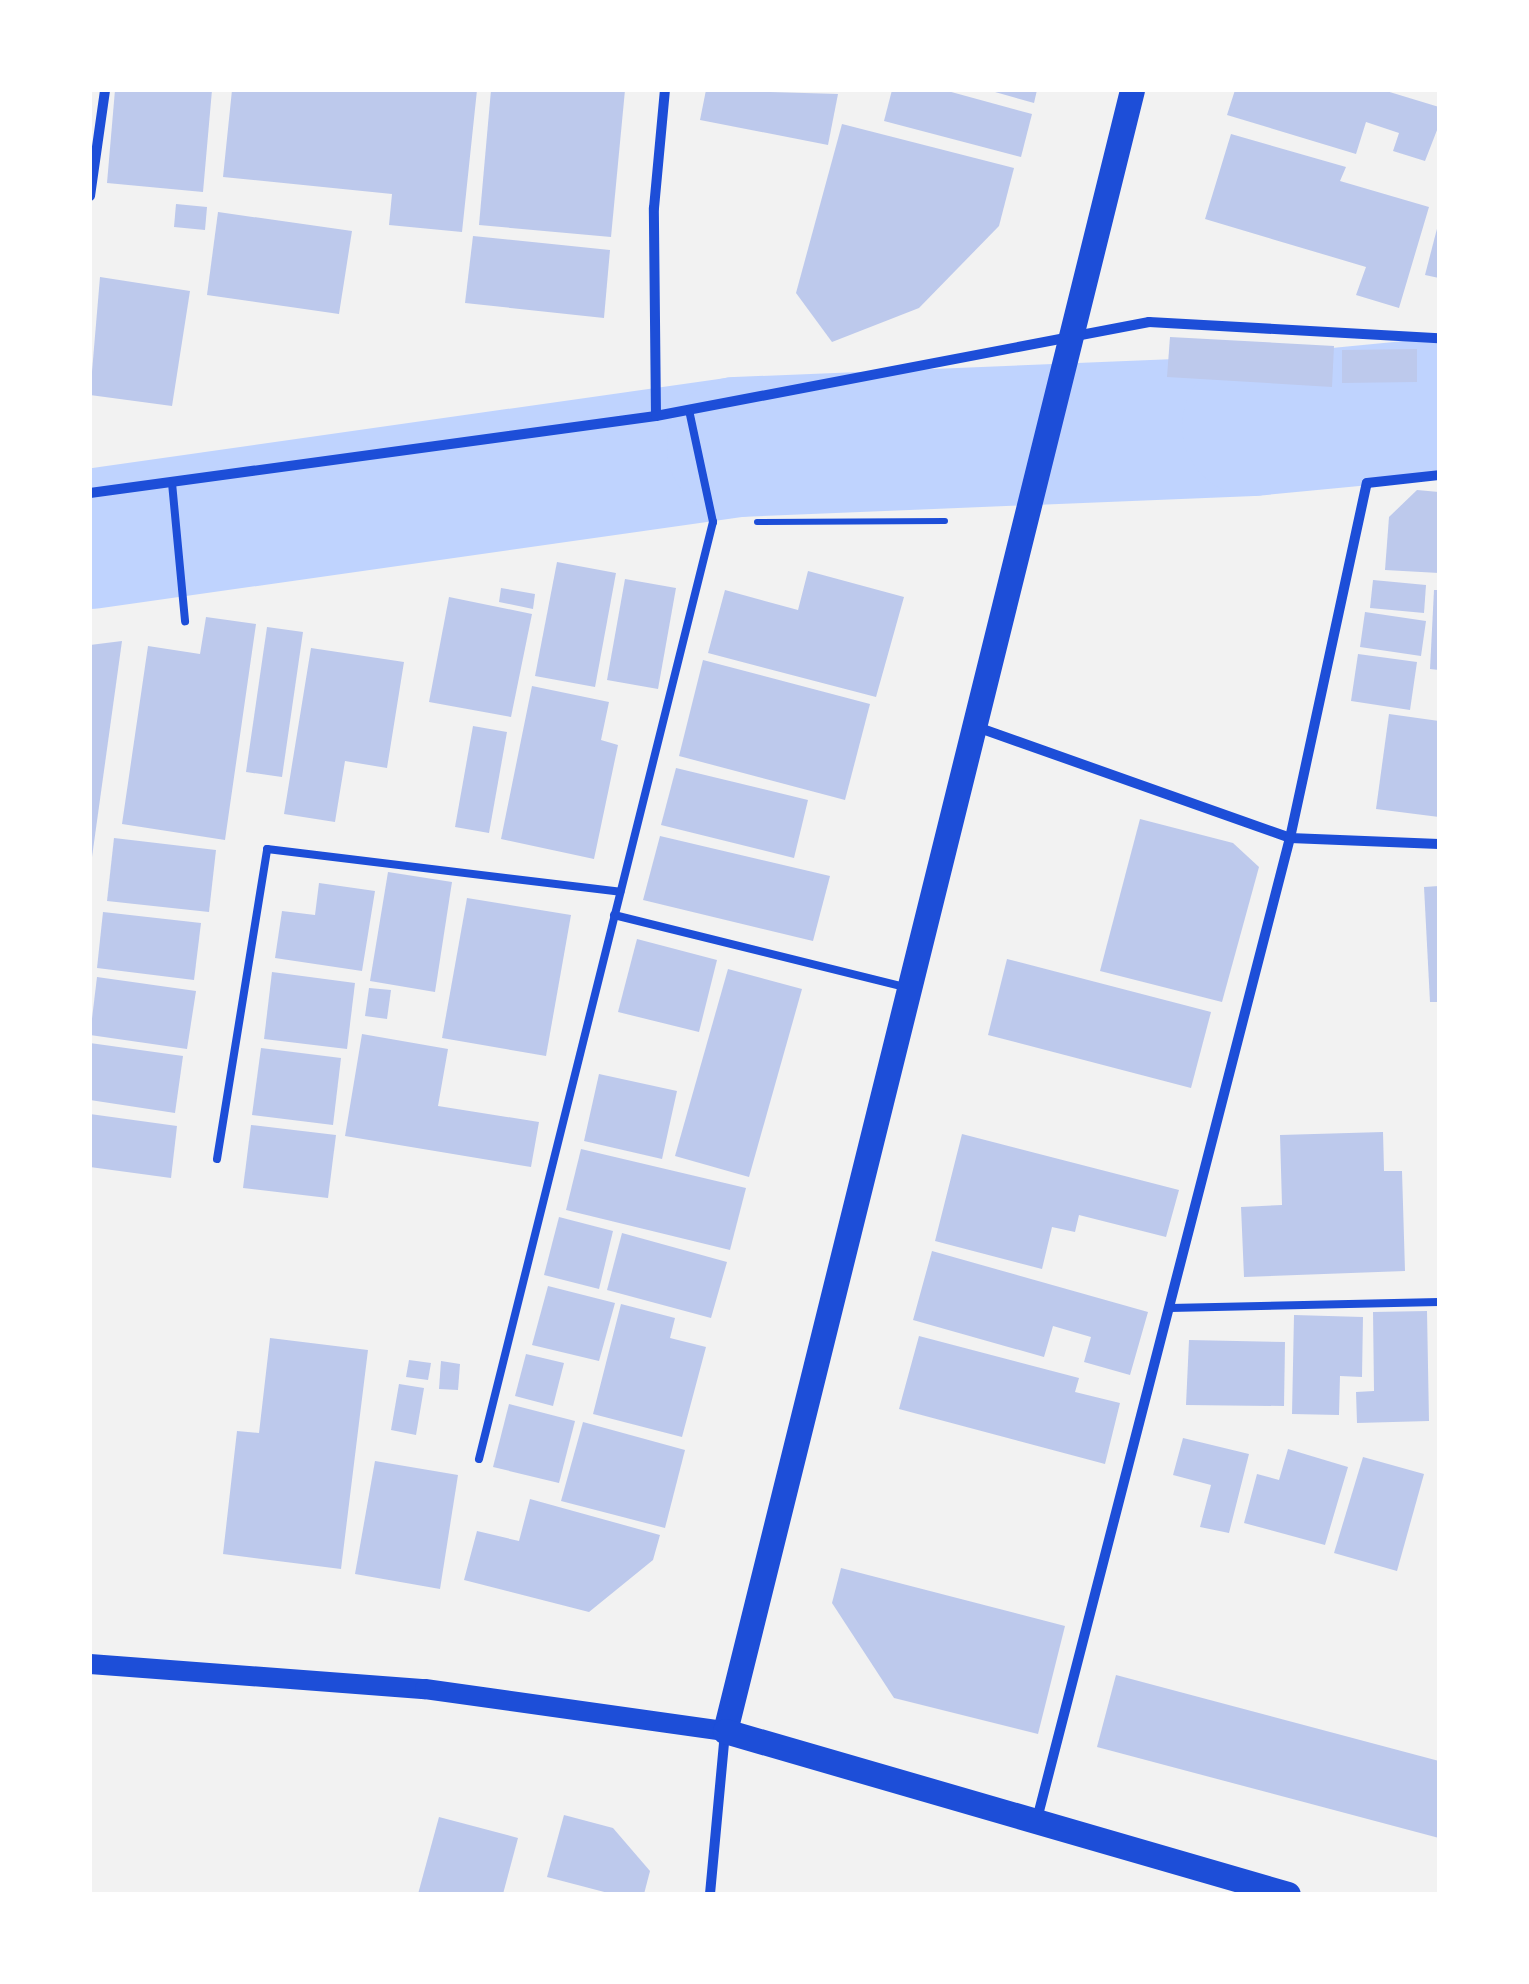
<!DOCTYPE html>
<style>
body{margin:0}
#map{position:relative;width:1529px;height:1984px;overflow:hidden;background:#f2f2f2;font-family:"Asap Condensed",sans-serif}
div>[style]{position:absolute}
[style*='--x']{left:calc(var(--x)*1px);top:calc(var(--y)*1px);width:calc(var(--w)*1px);rotate:calc(var(--a)*1deg)}
.river>*{height:140px;margin:-70px;padding:0 70px;transform-origin:70px;border-radius:70px;background:#bfd3fe}
.building>*{inset:0;background:#bdc9ec}
.path>*{height:6px;margin:-3px;padding:0 3px;transform-origin:3px;border-radius:3px;background:#1d4ed8}
.service>*{height:8px;margin:-4px;padding:0 4px;transform-origin:4px;border-radius:4px;background:#1d4ed8}
.minor>*{height:10px;margin:-5px;padding:0 5px;transform-origin:5px;border-radius:5px;background:#1d4ed8}
.secondary>*{height:20px;margin:-10px;padding:0 10px;transform-origin:10px;border-radius:10px;background:#1d4ed8}
.primary>*{height:25px;margin:-12.5px;padding:0 12.5px;transform-origin:12.5px;border-radius:12.5px;background:#1d4ed8}
span{translate:-50% -50%;white-space:nowrap;text-align:center;line-height:1.15;-webkit-text-stroke:8px #fff;paint-order:stroke}
.frame{position:absolute;inset:0;border:92px solid #fff;pointer-events:none}
</style>
<div id="map">
<div class="river">
<div style="--x:90;--y:539;--w:654;--a:-8.09"></div>
<div style="--x:737;--y:447;--w:515;--a:-2.34"></div>
<div style="--x:1252;--y:426;--w:188;--a:-5.5"></div>
</div>
<div class="building">
<div style="clip-path:polygon(115px 90px,212px 90px,203px 192px,107px 183px)"></div>
<div style="clip-path:polygon(232px 90px,477px 90px,462px 232px,389px 225px,392px 194px,223px 177px)"></div>
<div style="clip-path:polygon(491px 90px,625px 90px,611px 237px,479px 225px)"></div>
<div style="clip-path:polygon(706px 90px,838px 94px,828px 145px,700px 120px)"></div>
<div style="clip-path:polygon(892px 90px,944px 90px,1032px 114px,1021px 157px,884px 121px)"></div>
<div style="clip-path:polygon(988px 90px,1037px 90px,1034px 103px)"></div>
<div style="clip-path:polygon(1235px 90px,1383px 90px,1439px 107px,1439px 125px,1425px 161px,1393px 151px,1399px 133px,1366px 122px,1356px 154px,1227px 115px)"></div>
<div style="clip-path:polygon(842px 124px,1014px 168px,999px 226px,919px 308px,832px 342px,796px 293px)"></div>
<div style="clip-path:polygon(1231px 134px,1346px 167px,1340px 181px,1429px 207px,1399px 308px,1356px 295px,1366px 267px,1205px 219px)"></div>
<div style="clip-path:polygon(176px 204px,207px 207px,205px 230px,174px 227px)"></div>
<div style="clip-path:polygon(218px 212px,352px 231px,339px 314px,207px 295px)"></div>
<div style="clip-path:polygon(1439px 221px,1439px 278px,1425px 275px)"></div>
<div style="clip-path:polygon(473px 236px,610px 250px,604px 318px,465px 303px)"></div>
<div style="clip-path:polygon(100px 277px,190px 291px,172px 406px,90px 395px)"></div>
<div style="clip-path:polygon(1170px 337px,1334px 346px,1332px 387px,1167px 377px)"></div>
<div style="clip-path:polygon(1417px 349px,1417px 382px,1342px 383px,1342px 350px)"></div>
<div style="clip-path:polygon(1417px 490px,1439px 492px,1439px 573px,1385px 570px,1389px 517px)"></div>
<div style="clip-path:polygon(557px 562px,616px 573px,595px 687px,535px 676px)"></div>
<div style="clip-path:polygon(808px 571px,904px 597px,876px 697px,708px 653px,725px 590px,798px 610px)"></div>
<div style="clip-path:polygon(625px 579px,676px 588px,658px 689px,607px 680px)"></div>
<div style="clip-path:polygon(1373px 580px,1426px 585px,1424px 613px,1370px 608px)"></div>
<div style="clip-path:polygon(501px 588px,535px 594px,533px 609px,499px 602px)"></div>
<div style="clip-path:polygon(1434px 590px,1439px 590px,1439px 670px,1430px 669px)"></div>
<div style="clip-path:polygon(449px 597px,532px 614px,511px 717px,429px 702px)"></div>
<div style="clip-path:polygon(1365px 612px,1426px 621px,1421px 656px,1360px 647px)"></div>
<div style="clip-path:polygon(206px 617px,256px 624px,225px 840px,122px 824px,148px 646px,200px 654px)"></div>
<div style="clip-path:polygon(267px 627px,303px 632px,282px 777px,246px 772px)"></div>
<div style="clip-path:polygon(122px 641px,92px 857px,90px 857px,90px 645px)"></div>
<div style="clip-path:polygon(311px 648px,404px 662px,387px 768px,345px 761px,335px 822px,284px 814px)"></div>
<div style="clip-path:polygon(1358px 654px,1417px 662px,1410px 710px,1351px 701px)"></div>
<div style="clip-path:polygon(703px 660px,870px 704px,845px 800px,679px 756px)"></div>
<div style="clip-path:polygon(532px 686px,609px 702px,601px 740px,618px 745px,594px 859px,501px 839px)"></div>
<div style="clip-path:polygon(1389px 714px,1439px 721px,1439px 817px,1376px 809px)"></div>
<div style="clip-path:polygon(473px 726px,507px 732px,489px 833px,455px 827px)"></div>
<div style="clip-path:polygon(676px 768px,808px 800px,794px 858px,661px 825px)"></div>
<div style="clip-path:polygon(1140px 819px,1233px 843px,1259px 867px,1222px 1002px,1100px 971px)"></div>
<div style="clip-path:polygon(660px 836px,830px 876px,813px 941px,643px 900px)"></div>
<div style="clip-path:polygon(114px 838px,216px 850px,209px 912px,107px 901px)"></div>
<div style="clip-path:polygon(388px 872px,452px 882px,435px 992px,370px 981px)"></div>
<div style="clip-path:polygon(319px 883px,375px 891px,362px 971px,275px 958px,282px 911px,315px 915px)"></div>
<div style="clip-path:polygon(1439px 886px,1439px 1002px,1430px 1002px,1424px 887px)"></div>
<div style="clip-path:polygon(467px 898px,571px 915px,546px 1056px,442px 1038px)"></div>
<div style="clip-path:polygon(103px 912px,201px 923px,194px 980px,97px 968px)"></div>
<div style="clip-path:polygon(637px 939px,717px 960px,699px 1032px,618px 1012px)"></div>
<div style="clip-path:polygon(1007px 959px,1211px 1012px,1191px 1088px,988px 1035px)"></div>
<div style="clip-path:polygon(728px 969px,802px 989px,749px 1177px,675px 1156px)"></div>
<div style="clip-path:polygon(272px 972px,355px 983px,347px 1049px,264px 1039px)"></div>
<div style="clip-path:polygon(97px 977px,196px 991px,187px 1049px,90px 1035px)"></div>
<div style="clip-path:polygon(369px 988px,391px 990px,387px 1019px,365px 1016px)"></div>
<div style="clip-path:polygon(362px 1034px,448px 1049px,438px 1106px,539px 1122px,531px 1167px,345px 1136px)"></div>
<div style="clip-path:polygon(90px 1043px,183px 1056px,175px 1113px,90px 1100px)"></div>
<div style="clip-path:polygon(261px 1048px,341px 1058px,333px 1125px,252px 1115px)"></div>
<div style="clip-path:polygon(599px 1074px,677px 1091px,662px 1159px,584px 1141px)"></div>
<div style="clip-path:polygon(90px 1114px,177px 1126px,171px 1178px,90px 1167px)"></div>
<div style="clip-path:polygon(251px 1125px,336px 1135px,328px 1198px,243px 1188px)"></div>
<div style="clip-path:polygon(1383px 1132px,1384px 1171px,1402px 1171px,1405px 1271px,1244px 1277px,1241px 1207px,1282px 1205px,1280px 1135px)"></div>
<div style="clip-path:polygon(962px 1134px,1179px 1190px,1166px 1237px,1079px 1215px,1075px 1232px,1052px 1227px,1042px 1269px,935px 1241px)"></div>
<div style="clip-path:polygon(581px 1149px,746px 1188px,730px 1250px,566px 1210px)"></div>
<div style="clip-path:polygon(559px 1217px,613px 1231px,599px 1289px,544px 1275px)"></div>
<div style="clip-path:polygon(622px 1233px,727px 1262px,711px 1318px,607px 1290px)"></div>
<div style="clip-path:polygon(932px 1251px,1148px 1312px,1130px 1375px,1084px 1362px,1091px 1337px,1053px 1326px,1044px 1357px,913px 1320px)"></div>
<div style="clip-path:polygon(548px 1286px,615px 1303px,599px 1361px,532px 1345px)"></div>
<div style="clip-path:polygon(621px 1304px,675px 1318px,670px 1338px,706px 1347px,682px 1437px,593px 1414px)"></div>
<div style="clip-path:polygon(1427px 1311px,1429px 1421px,1357px 1423px,1356px 1392px,1374px 1391px,1373px 1312px)"></div>
<div style="clip-path:polygon(1294px 1315px,1363px 1317px,1362px 1377px,1340px 1376px,1339px 1415px,1292px 1414px)"></div>
<div style="clip-path:polygon(919px 1336px,1079px 1378px,1075px 1392px,1120px 1403px,1105px 1464px,899px 1409px)"></div>
<div style="clip-path:polygon(270px 1338px,368px 1350px,341px 1569px,223px 1554px,237px 1431px,259px 1433px)"></div>
<div style="clip-path:polygon(1189px 1340px,1285px 1342px,1284px 1406px,1186px 1405px)"></div>
<div style="clip-path:polygon(526px 1354px,564px 1363px,553px 1406px,515px 1396px)"></div>
<div style="clip-path:polygon(409px 1360px,431px 1363px,428px 1380px,406px 1377px)"></div>
<div style="clip-path:polygon(441px 1361px,460px 1364px,458px 1390px,439px 1389px)"></div>
<div style="clip-path:polygon(399px 1384px,424px 1388px,416px 1435px,391px 1430px)"></div>
<div style="clip-path:polygon(509px 1404px,575px 1421px,559px 1483px,493px 1467px)"></div>
<div style="clip-path:polygon(583px 1422px,685px 1450px,665px 1528px,561px 1501px)"></div>
<div style="clip-path:polygon(1183px 1438px,1249px 1454px,1229px 1533px,1200px 1527px,1211px 1485px,1173px 1475px)"></div>
<div style="clip-path:polygon(1288px 1449px,1348px 1467px,1325px 1545px,1244px 1523px,1257px 1474px,1279px 1480px)"></div>
<div style="clip-path:polygon(1363px 1457px,1424px 1474px,1397px 1571px,1334px 1553px)"></div>
<div style="clip-path:polygon(375px 1461px,458px 1475px,440px 1589px,355px 1574px)"></div>
<div style="clip-path:polygon(530px 1499px,660px 1535px,653px 1560px,589px 1612px,464px 1580px,477px 1531px,519px 1541px)"></div>
<div style="clip-path:polygon(841px 1568px,1065px 1626px,1038px 1734px,894px 1698px,832px 1603px)"></div>
<div style="clip-path:polygon(1116px 1675px,1439px 1761px,1439px 1838px,1097px 1747px)"></div>
<div style="clip-path:polygon(564px 1815px,613px 1828px,650px 1871px,644px 1894px,612px 1894px,547px 1877px)"></div>
<div style="clip-path:polygon(439px 1817px,518px 1838px,503px 1894px,418px 1894px)"></div>
</div>
<div class="path">
<div style="--x:757;--y:522;--w:188;--a:-0.3"></div>
</div>
<div class="service">
<div style="--x:172;--y:483;--w:139;--a:84.6"></div>
<div style="--x:614;--y:915;--w:299;--a:13.9"></div>
<div style="--x:217;--y:1159;--w:314;--a:-80.8"></div>
<div style="--x:267;--y:849;--w:356;--a:6.9"></div>
<div style="--x:1170;--y:1308;--w:269;--a:-1.3"></div>
<div style="--x:479;--y:1459;--w:966;--a:-75.98"></div>
<div style="--x:713;--y:522;--w:115;--a:-102.1"></div>
</div>
<div class="minor">
<div style="--x:90;--y:196;--w:107;--a:-81.9"></div>
<div style="--x:656;--y:416;--w:208;--a:-90.6"></div>
<div style="--x:654;--y:208;--w:119;--a:-84.7"></div>
<div style="--x:90;--y:493;--w:571;--a:-7.75"></div>
<div style="--x:656;--y:416;--w:502;--a:-10.79"></div>
<div style="--x:1149;--y:322;--w:290;--a:3.2"></div>
<div style="--x:974;--y:726;--w:335;--a:19.5"></div>
<div style="--x:1290;--y:838;--w:149;--a:2.3"></div>
<div style="--x:1037;--y:1819;--w:1013;--a:-75.54"></div>
<div style="--x:1290;--y:838;--w:363;--a:-77.8"></div>
<div style="--x:1367;--y:483;--w:72;--a:-6.3"></div>
<div style="--x:710;--y:1894;--w:164;--a:-84.7"></div>
</div>
<div class="secondary">
<div style="--x:90;--y:1664;--w:336;--a:4.3"></div>
<div style="--x:425;--y:1689;--w:303;--a:8"></div>
</div>
<div class="primary">
<div style="--x:1132;--y:90;--w:1691;--a:103.93"></div>
<div style="--x:725;--y:1731;--w:586;--a:16.15"></div>
</div>
<div class="frame"></div>
</div>
